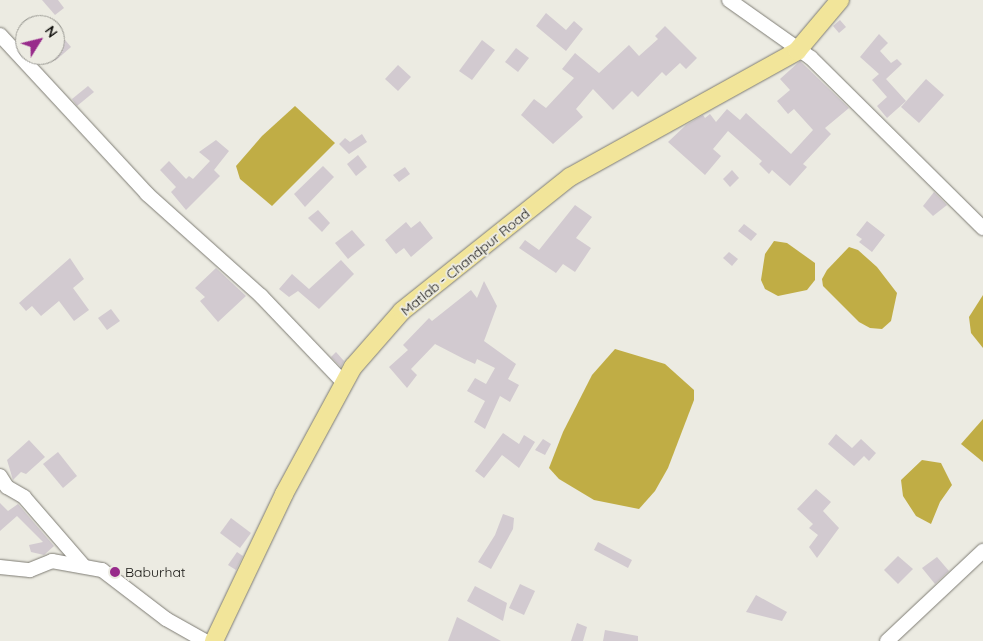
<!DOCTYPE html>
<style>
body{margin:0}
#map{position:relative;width:983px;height:641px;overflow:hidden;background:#ecebe2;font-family:Quicksand,sans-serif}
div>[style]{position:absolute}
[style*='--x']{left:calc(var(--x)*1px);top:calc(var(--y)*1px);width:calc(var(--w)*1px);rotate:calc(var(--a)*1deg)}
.water>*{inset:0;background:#c0ad45}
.building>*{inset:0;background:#d2cad0}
.roads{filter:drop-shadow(0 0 1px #7e7c74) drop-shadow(0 0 1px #7e7c74)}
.minor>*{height:14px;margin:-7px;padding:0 7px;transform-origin:7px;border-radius:7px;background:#fff}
.major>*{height:18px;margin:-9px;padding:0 9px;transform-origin:9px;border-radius:9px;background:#f2e59a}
.dots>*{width:14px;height:14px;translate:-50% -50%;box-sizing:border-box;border:2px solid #ecebe2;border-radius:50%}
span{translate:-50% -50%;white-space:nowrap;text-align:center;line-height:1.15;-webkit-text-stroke:4px #ecebe2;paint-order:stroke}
.street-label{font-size:14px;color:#161512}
.poi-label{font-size:14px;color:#161512}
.left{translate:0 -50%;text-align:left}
.north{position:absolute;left:15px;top:15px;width:50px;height:50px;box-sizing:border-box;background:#ecebe2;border:1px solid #96958f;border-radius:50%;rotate:54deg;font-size:14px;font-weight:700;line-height:20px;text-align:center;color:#161512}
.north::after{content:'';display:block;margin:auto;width:18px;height:22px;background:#982b8b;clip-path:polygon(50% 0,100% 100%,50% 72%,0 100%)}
</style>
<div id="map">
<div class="water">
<div style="clip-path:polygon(295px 106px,335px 143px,272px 206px,240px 179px,236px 166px,262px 136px)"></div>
<div style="clip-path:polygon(774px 241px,787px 243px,815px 263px,815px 280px,807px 290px,778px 296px,765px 289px,761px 280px,765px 254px)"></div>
<div style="clip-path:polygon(849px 247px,858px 250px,877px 267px,897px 293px,891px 321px,882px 329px,870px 328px,859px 322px,823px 286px,822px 279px,827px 270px)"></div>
<div style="clip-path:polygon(983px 295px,983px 348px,971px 333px,969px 317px)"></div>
<div style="clip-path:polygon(615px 349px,665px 364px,694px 390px,694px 400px,668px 468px,655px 491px,639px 509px,594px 500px,559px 479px,549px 468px,563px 432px,592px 375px)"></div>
<div style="clip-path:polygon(983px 419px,983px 462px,961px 444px)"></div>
<div style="clip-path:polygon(922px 460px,941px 463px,952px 485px,940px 502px,931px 524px,916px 516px,903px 496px,901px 480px)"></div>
</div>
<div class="building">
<div style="clip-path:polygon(42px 0,58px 0,64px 8px,55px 15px)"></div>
<div style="clip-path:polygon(546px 13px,566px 30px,574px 21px,583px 29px,566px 51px,536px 26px)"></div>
<div style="clip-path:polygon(840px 20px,846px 27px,839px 33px,833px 26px)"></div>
<div style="clip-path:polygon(665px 26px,697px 58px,686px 69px,680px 63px,666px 76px,662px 72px,638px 97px,632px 91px,613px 110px,593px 89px,576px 109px,583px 117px,553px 144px,521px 115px,534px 99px,546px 108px,574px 78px,562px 69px,575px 53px,599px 73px,629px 45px,639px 56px,658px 39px,655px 36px)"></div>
<div style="clip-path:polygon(55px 28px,71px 47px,55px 61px)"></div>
<div style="clip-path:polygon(879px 34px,888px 43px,880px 51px,891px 63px,897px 59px,902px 64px,886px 79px,906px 101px,887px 118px,877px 106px,887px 97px,872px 80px,879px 74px,860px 57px)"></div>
<div style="clip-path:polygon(482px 40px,495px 50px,472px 80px,459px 71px)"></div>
<div style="clip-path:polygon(516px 48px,529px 58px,518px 72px,505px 62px)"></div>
<div style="clip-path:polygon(800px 61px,849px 108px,825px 128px,831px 134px,803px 164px,807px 167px,790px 186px,772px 170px,769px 174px,759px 164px,762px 161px,728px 131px,713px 149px,721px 156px,705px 175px,668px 142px,686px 125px,703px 115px,705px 118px,710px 114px,716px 122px,727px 109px,740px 120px,746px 113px,791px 154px,813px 130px,794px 109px,788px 114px,777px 101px,790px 90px,780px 79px)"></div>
<div style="clip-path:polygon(398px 65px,411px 77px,398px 91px,385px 79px)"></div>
<div style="clip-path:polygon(926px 79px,944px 95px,919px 123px,901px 107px)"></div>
<div style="clip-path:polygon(88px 86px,94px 92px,77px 106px,72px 99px)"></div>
<div style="clip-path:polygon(362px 134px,367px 142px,349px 154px,339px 144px,345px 138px,350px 142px)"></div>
<div style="clip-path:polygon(216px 140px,229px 151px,214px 170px,220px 176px,186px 210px,171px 192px,176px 187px,160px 170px,169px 161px,186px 179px,189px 176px,193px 179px,210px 161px,199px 152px)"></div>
<div style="clip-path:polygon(358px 155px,367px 167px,356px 176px,347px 164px)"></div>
<div style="clip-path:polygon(323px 166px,334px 177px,305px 207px,294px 194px)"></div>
<div style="clip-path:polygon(405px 167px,410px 174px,399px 182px,393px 175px)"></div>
<div style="clip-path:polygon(732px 170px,739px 178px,730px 187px,723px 179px)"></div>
<div style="clip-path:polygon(934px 192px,947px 205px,933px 216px,923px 206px)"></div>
<div style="clip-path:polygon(575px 205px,592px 217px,576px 238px,591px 248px,575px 272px,563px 264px,556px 273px,519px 248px,525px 240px,539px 250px)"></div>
<div style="clip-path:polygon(318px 210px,330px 223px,322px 232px,308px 218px)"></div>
<div style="clip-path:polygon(420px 221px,433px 238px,411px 257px,404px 248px,396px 254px,385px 240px,406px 222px,411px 228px)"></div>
<div style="clip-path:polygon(867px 221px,885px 235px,872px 252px,859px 242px,862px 239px,856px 235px)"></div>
<div style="clip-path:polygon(744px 224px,757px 234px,751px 241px,738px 231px)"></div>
<div style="clip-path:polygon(352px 230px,365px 245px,348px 259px,335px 243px)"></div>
<div style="clip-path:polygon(729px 252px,738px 259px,732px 266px,723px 258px)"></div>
<div style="clip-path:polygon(70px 258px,84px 279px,73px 288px,89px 310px,74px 321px,59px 301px,41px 316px,32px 306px,26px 311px,19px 303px)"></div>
<div style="clip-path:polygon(341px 260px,354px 274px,319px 309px,298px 291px,289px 297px,279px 289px,292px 274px,309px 289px)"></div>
<div style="clip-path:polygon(216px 268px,246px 296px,218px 322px,200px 301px,205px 297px,195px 288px)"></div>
<div style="clip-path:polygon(484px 281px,497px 306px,484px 341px,516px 364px,508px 379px,519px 385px,510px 402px,500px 396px,485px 429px,474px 422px,485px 401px,467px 391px,475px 378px,486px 384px,495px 368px,477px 359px,475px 364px,464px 359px,435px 344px,411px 369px,417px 375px,407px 388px,389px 367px,408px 350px,403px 345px,429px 318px,432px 321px,471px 290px,477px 298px)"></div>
<div style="clip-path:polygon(111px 309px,120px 321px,107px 330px,98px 318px)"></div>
<div style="clip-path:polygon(336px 352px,344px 361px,341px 367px,331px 357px)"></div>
<div style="clip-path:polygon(503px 433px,519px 444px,524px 435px,535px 442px,519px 468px,502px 455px,484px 478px,475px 471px)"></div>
<div style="clip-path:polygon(836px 434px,852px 448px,861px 439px,876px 453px,869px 461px,864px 456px,854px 466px,828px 444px)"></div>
<div style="clip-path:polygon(543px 439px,551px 444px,545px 455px,535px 450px)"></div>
<div style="clip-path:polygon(29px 440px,45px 457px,26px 474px,21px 472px,13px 480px,7px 460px)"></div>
<div style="clip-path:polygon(58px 452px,77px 476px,63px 488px,43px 464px)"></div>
<div style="clip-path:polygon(816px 489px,831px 502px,823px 511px,839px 528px,817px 558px,809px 547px,818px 535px,809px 528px,813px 524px,797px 509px)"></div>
<div style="clip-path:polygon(0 503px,8px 511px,18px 504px,54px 546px,44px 555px,31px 552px,29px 545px,43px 542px,17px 516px,0 531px)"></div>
<div style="clip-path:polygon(503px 514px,514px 518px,513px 529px,491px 569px,478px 562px,495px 535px)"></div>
<div style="clip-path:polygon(231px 518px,251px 533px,240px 548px,220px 533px)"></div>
<div style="clip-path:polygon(598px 542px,632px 560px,628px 568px,594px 550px)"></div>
<div style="clip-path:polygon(237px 552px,243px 556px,236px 570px,228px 565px)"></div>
<div style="clip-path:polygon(898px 556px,913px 569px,898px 584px,884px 570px)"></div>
<div style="clip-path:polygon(937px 557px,949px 571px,935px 584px,922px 568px)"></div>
<div style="clip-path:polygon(520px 584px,535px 591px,524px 615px,509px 608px)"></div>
<div style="clip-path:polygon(475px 586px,507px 603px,503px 621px,467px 601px)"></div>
<div style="clip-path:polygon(756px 595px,787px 612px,782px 621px,746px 612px)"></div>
<div style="clip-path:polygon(457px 617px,501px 641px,448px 641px)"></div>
<div style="clip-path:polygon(577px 623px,587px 627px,583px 641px,571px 641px)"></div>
<div style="clip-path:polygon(605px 630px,638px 636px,638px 641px,603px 641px)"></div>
</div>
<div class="roads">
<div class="minor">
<div style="--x:729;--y:0;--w:100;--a:35.3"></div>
<div style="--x:811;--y:58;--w:242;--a:44.7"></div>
<div style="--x:0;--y:35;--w:217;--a:47.2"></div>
<div style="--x:147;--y:194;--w:153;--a:41.8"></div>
<div style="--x:261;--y:296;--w:120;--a:46.3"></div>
<div style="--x:0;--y:476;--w:13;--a:58"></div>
<div style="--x:7;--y:487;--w:20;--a:30"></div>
<div style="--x:24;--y:497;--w:90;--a:49.1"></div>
<div style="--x:0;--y:567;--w:30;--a:6"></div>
<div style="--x:30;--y:570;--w:24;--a:-22"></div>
<div style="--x:52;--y:561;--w:51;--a:10.2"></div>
<div style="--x:102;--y:570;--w:81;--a:37.4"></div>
<div style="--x:166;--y:619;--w:45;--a:29.4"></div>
<div style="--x:887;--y:641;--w:132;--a:-43.2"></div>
</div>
<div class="major">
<div style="--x:214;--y:641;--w:163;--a:-64.5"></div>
<div style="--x:284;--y:494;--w:145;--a:-61.5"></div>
<div style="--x:353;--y:367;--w:74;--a:-48.8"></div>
<div style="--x:402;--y:311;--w:215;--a:-38.6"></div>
<div style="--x:570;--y:177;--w:260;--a:-29"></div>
<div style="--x:797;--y:51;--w:67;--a:-49.9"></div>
</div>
</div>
<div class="dots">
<div style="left:115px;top:572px;background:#982b8b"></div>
</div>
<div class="street-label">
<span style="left:465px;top:262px;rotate:-39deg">Matlab - Chandpur Road</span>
</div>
<div class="poi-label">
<span class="left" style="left:125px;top:572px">Baburhat</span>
</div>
<div class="north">N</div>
</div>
